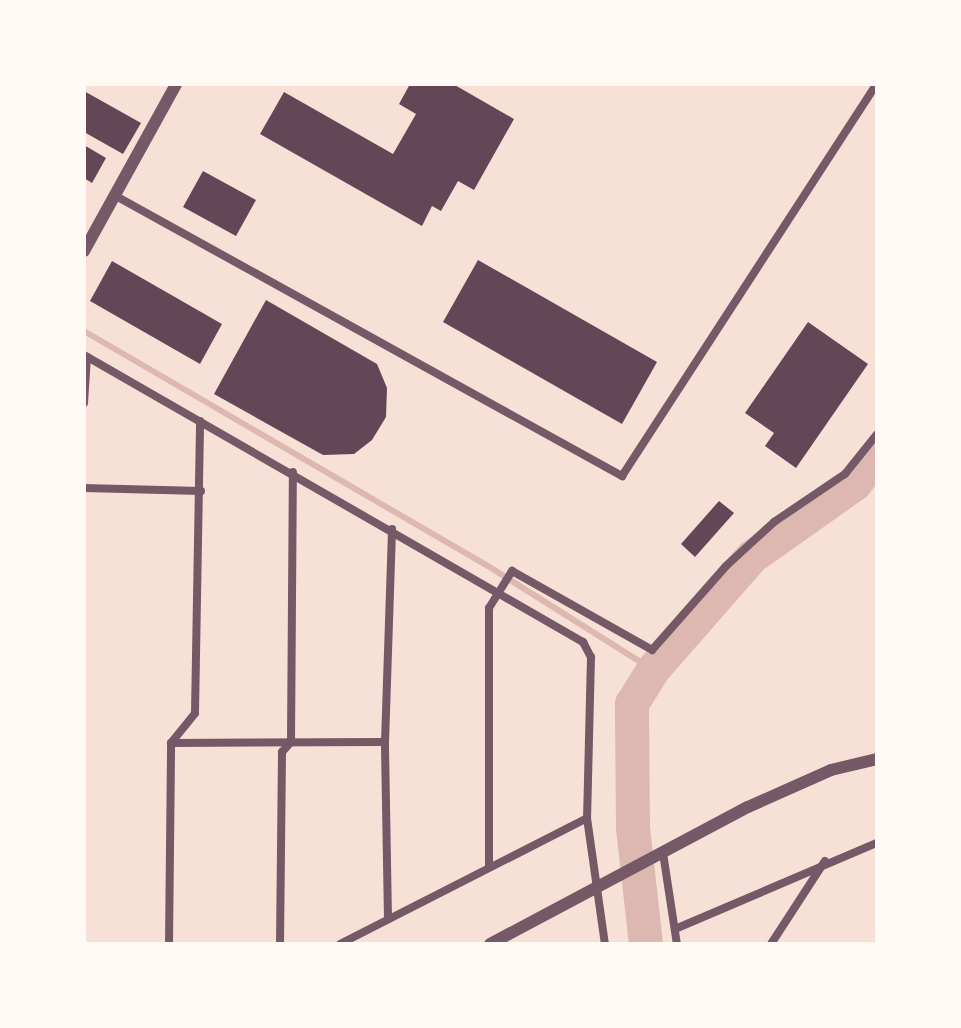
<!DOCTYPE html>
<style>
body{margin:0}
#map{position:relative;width:961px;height:1028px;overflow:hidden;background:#f7e1d7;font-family:Commissioner,sans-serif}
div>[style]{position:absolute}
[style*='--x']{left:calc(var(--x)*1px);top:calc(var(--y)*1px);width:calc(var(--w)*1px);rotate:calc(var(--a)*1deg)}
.stream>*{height:6px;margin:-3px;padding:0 3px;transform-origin:3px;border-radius:3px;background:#dcb8b0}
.river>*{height:34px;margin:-17px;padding:0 17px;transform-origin:17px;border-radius:17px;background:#dcb8b0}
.building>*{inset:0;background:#644757}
.minor>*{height:8px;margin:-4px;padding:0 4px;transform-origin:4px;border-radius:4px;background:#755966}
.tertiary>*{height:12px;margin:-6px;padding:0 6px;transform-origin:6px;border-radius:6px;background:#755966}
span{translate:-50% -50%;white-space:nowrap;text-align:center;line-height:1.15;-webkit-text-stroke:6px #fffaf5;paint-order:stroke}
.frame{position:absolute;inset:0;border:86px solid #fffaf5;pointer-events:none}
</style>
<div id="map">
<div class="stream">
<div style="--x:84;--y:331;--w:467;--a:30.2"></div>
<div style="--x:488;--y:566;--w:195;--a:32.2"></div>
</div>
<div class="river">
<div style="--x:646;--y:944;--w:117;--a:-96.4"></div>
<div style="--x:633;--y:828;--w:124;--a:-90.5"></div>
<div style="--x:632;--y:704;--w:40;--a:-58"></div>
<div style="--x:653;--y:670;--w:150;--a:-48.8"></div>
<div style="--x:752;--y:557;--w:126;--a:-35.3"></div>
<div style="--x:855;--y:484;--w:36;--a:-52"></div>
</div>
<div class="building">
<div style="clip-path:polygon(410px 84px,453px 84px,514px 119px,474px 190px,458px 181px,441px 211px,432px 206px,422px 226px,260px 134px,284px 92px,393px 154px,416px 114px,399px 104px)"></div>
<div style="clip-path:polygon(84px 91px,141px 123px,123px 154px,84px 132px)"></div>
<div style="clip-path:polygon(84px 145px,106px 158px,92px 183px,84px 178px)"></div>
<div style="clip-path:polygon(203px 171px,256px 200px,236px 236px,183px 207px)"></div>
<div style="clip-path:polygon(478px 260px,657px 362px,622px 424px,443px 322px)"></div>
<div style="clip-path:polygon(112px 261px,222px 324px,200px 364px,90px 301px)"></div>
<div style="clip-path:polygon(266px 300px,377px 364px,387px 388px,386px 417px,372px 440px,354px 454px,323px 455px,214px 394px)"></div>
<div style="clip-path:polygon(808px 322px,868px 364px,796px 468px,765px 446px,774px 433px,745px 413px)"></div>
<div style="clip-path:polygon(719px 501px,734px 513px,695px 557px,681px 544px)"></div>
</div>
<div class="minor">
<div style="--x:114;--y:195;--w:581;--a:28.95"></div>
<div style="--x:622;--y:476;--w:468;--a:-57"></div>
<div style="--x:84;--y:355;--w:576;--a:29.91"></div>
<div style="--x:583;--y:642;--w:17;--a:62"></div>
<div style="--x:591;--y:657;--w:161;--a:91.4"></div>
<div style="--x:587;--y:818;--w:127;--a:81.9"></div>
<div style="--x:84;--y:403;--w:46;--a:-86.3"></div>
<div style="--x:84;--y:488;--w:117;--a:1.5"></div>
<div style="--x:171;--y:743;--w:214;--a:-0.3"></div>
<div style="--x:663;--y:853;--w:92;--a:81.3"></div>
<div style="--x:489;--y:865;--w:257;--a:-90"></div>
<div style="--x:489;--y:608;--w:44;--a:-58.1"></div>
<div style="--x:512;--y:571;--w:161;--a:29.4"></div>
<div style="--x:652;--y:650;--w:112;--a:-48.6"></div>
<div style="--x:726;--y:566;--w:65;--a:-42.5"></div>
<div style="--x:774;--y:522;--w:86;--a:-34.1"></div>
<div style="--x:845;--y:474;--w:51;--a:-51.3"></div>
<div style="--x:388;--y:919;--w:177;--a:-91"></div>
<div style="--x:385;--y:742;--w:213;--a:-88.1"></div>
<div style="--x:675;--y:929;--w:220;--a:-23.1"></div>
<div style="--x:169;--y:944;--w:201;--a:-89.4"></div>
<div style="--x:171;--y:743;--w:38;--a:-51"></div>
<div style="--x:195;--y:713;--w:292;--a:-89"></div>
<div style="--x:280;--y:944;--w:192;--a:-89.4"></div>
<div style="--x:282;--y:752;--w:13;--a:-48"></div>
<div style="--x:291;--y:742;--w:270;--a:-89.6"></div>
<div style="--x:340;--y:944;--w:277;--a:-27"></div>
<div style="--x:771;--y:944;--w:99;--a:-57"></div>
</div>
<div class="tertiary">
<div style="--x:84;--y:251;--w:191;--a:-61.1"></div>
<div style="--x:490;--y:944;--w:292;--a:-28"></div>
<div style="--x:748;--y:807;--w:91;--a:-24"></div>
<div style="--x:831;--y:770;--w:47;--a:-13.4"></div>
</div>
<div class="frame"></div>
</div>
